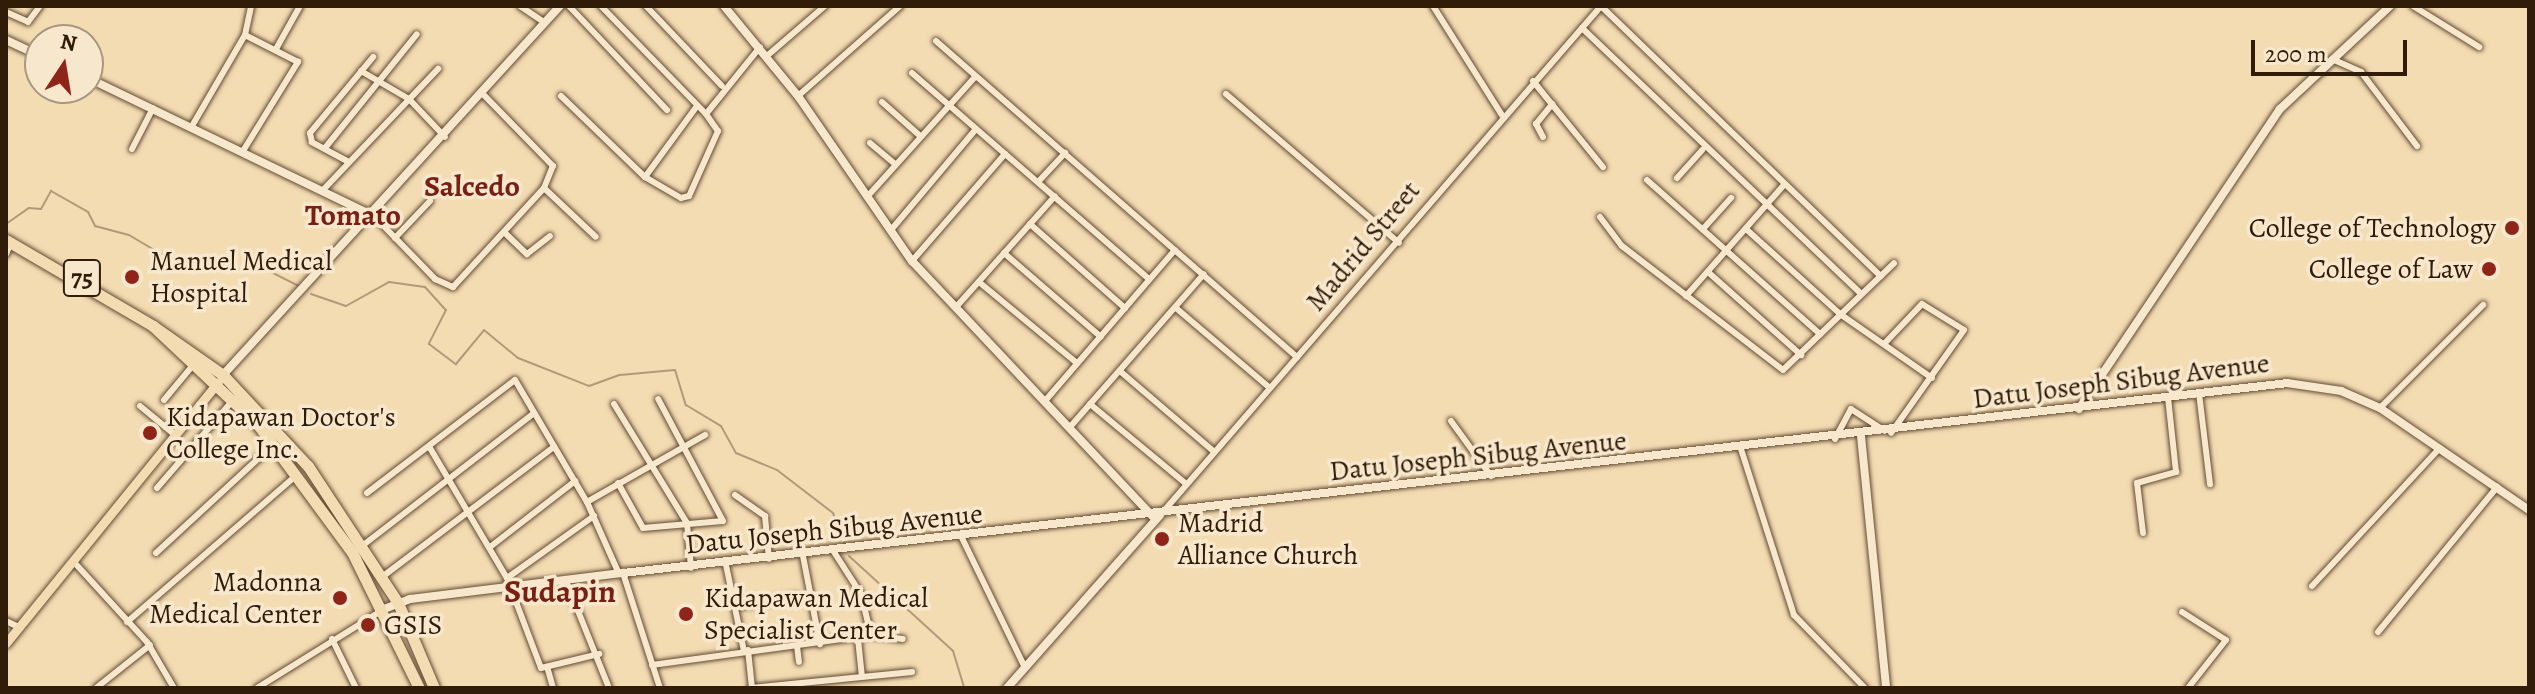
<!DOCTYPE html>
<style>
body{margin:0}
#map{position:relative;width:2535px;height:694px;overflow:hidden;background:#f3dbb2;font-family:Alegreya,serif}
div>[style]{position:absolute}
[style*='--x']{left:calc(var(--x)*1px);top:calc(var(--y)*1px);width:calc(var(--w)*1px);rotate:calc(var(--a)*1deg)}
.stream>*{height:2px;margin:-1px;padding:0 1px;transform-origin:1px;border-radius:1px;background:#b19a79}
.roads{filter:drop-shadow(0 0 2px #624b33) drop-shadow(0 0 2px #624b33)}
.street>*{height:6px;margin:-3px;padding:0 3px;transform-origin:3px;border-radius:3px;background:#f7e8cd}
.secondary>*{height:8px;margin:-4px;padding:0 4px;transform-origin:4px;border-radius:4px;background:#f7e8cd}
.primary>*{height:9px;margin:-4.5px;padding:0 4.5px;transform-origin:4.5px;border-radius:4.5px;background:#f3dbb2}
.highway>*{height:11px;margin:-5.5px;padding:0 5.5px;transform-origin:5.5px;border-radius:5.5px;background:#f3dbb2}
.dots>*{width:22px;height:22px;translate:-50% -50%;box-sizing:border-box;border:4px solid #f7e8cd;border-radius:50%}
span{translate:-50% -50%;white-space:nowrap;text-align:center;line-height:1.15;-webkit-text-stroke:7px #f7e8cd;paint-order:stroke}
.shield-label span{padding:2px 6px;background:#f7e8cd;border:2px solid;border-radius:6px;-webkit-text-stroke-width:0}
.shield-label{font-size:26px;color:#311b09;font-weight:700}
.poi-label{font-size:28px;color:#311b09}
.right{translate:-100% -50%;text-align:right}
.left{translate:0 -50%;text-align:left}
.street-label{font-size:28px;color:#311b09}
.neighbourhood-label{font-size:30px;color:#7a1f14;font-weight:700}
.quarter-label{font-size:32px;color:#7a1f14;font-weight:700}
.frame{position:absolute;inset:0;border:8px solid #311b09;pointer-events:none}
.north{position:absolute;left:24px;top:24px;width:80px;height:80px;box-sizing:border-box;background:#f7e8cd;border:2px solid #a8967f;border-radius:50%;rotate:12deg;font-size:22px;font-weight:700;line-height:32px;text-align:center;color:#311b09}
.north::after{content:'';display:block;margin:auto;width:28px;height:36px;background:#8f2418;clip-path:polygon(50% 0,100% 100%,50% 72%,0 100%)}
.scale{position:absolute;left:2251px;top:40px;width:156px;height:36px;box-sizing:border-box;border:4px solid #311b09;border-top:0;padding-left:10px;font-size:24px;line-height:28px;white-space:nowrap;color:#311b09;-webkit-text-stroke:6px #f7e8cd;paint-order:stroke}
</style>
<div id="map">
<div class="stream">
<div style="--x:6;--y:224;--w:28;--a:-35"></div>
<div style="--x:29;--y:208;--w:12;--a:5"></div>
<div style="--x:41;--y:209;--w:21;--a:-61"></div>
<div style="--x:51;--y:191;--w:43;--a:29.6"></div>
<div style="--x:88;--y:212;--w:16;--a:63"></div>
<div style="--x:95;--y:226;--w:35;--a:15"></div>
<div style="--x:129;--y:235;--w:69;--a:30.7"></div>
<div style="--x:188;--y:270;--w:75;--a:-1.5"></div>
<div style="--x:263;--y:268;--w:42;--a:26.6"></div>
<div style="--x:311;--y:294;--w:37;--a:19"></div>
<div style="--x:346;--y:306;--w:49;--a:-29.2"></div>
<div style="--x:389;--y:282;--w:36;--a:8"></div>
<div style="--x:425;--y:287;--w:31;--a:48"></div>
<div style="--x:446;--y:310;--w:38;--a:117"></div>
<div style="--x:429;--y:344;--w:34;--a:37"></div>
<div style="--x:456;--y:364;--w:44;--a:-50.5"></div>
<div style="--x:484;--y:330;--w:44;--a:39.5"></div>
<div style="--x:518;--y:358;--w:76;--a:21.5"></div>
<div style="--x:589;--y:386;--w:33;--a:-20"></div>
<div style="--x:620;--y:375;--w:55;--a:-5.2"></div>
<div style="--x:675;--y:370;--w:37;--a:73"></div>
<div style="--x:686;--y:405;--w:41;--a:31"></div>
<div style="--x:721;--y:426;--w:31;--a:61"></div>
<div style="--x:736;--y:453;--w:44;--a:22.5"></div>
<div style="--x:777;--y:470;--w:71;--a:37.5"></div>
<div style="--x:833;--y:513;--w:33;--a:69"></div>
<div style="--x:849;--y:556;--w:141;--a:42.4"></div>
<div style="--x:953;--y:651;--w:39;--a:73"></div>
</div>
<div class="roads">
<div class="street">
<div style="--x:520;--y:6;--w:30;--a:34"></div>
<div style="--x:569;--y:6;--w:143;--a:46.7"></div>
<div style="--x:601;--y:6;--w:151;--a:45.8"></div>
<div style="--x:706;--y:114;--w:21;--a:55"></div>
<div style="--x:718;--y:131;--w:71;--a:114"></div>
<div style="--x:689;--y:196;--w:8;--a:166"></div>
<div style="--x:681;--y:198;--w:42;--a:-149.7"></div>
<div style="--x:645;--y:177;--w:88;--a:-53.8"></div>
<div style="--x:646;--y:6;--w:110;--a:46.5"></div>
<div style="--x:1433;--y:6;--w:129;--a:57.7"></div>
<div style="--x:1601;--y:6;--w:389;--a:44"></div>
<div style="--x:2413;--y:6;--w:78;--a:31.8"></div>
<div style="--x:6;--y:12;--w:24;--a:24"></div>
<div style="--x:28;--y:22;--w:20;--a:-53"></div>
<div style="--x:1582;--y:28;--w:385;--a:43.6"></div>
<div style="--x:936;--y:41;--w:480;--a:41.2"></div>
<div style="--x:276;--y:49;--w:49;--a:-60.8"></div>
<div style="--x:768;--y:55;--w:75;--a:-40.7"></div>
<div style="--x:2332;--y:59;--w:32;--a:24"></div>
<div style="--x:2361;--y:72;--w:93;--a:52.9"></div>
<div style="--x:361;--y:71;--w:56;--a:30.3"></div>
<div style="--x:409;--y:99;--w:52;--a:46.5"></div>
<div style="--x:912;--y:73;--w:314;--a:41"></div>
<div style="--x:1533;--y:81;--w:111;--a:50.9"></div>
<div style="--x:1226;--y:94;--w:228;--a:40.7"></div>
<div style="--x:561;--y:96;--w:117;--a:44"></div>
<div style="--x:798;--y:96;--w:136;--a:-41.4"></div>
<div style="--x:882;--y:102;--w:50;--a:41.7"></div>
<div style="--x:706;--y:114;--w:86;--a:-51.1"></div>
<div style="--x:192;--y:126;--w:105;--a:-59.8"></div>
<div style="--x:245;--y:35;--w:30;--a:-78"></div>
<div style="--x:1543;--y:137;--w:15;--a:-118"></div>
<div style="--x:1536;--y:124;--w:26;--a:-51"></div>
<div style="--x:870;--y:143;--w:33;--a:40"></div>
<div style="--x:325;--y:148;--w:146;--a:-51.1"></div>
<div style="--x:132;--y:149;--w:46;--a:-62.9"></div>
<div style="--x:243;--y:151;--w:105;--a:-58.3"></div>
<div style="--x:298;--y:62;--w:59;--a:-153"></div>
<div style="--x:347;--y:161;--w:40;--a:-152"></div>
<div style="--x:312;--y:142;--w:9;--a:-103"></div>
<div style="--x:310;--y:133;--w:99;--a:-50.3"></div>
<div style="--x:1677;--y:178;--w:38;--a:-48"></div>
<div style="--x:1647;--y:180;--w:232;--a:41.7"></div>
<div style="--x:1038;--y:182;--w:40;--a:-47"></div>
<div style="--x:544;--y:188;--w:71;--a:43.3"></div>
<div style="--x:324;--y:189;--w:166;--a:-46.5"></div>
<div style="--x:867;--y:197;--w:161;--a:-48"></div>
<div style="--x:374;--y:216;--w:88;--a:45.9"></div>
<div style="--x:435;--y:279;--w:20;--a:24"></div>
<div style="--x:453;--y:287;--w:134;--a:-47.4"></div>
<div style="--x:544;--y:188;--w:24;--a:-68"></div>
<div style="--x:553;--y:166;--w:100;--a:-134.2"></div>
<div style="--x:1600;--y:217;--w:36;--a:53"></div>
<div style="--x:1622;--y:246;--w:203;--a:37.6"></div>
<div style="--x:1783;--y:370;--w:154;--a:-43.9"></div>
<div style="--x:1030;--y:224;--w:127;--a:41.5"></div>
<div style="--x:1703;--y:229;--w:42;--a:-47.9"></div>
<div style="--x:1746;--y:229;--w:127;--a:42.1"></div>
<div style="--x:1840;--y:314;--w:112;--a:34.8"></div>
<div style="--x:891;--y:230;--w:132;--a:-49.9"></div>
<div style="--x:504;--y:232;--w:32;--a:44"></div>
<div style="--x:527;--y:254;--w:29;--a:-38"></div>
<div style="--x:395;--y:238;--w:51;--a:-46.6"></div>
<div style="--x:1004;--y:253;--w:128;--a:40.9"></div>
<div style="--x:6;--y:254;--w:13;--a:-67"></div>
<div style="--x:912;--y:261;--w:142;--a:-49"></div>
<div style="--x:1708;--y:272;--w:125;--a:41.7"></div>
<div style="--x:979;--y:282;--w:127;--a:39.6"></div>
<div style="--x:1686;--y:296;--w:148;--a:-48.6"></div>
<div style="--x:957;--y:306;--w:147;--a:-48.3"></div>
<div style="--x:1176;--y:308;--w:123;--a:40.4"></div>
<div style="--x:1884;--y:344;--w:55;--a:-46.5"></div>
<div style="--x:1922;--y:304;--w:49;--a:31.8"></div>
<div style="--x:1964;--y:330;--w:126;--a:125.3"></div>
<div style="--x:1121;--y:372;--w:120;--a:40.6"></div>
<div style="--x:2199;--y:393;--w:92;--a:83.1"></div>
<div style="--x:164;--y:400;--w:47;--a:-50.2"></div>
<div style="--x:1045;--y:401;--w:199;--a:-49.3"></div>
<div style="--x:614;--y:404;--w:140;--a:58.5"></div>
<div style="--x:687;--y:523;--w:45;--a:84.9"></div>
<div style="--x:1090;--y:404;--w:124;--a:39.7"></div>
<div style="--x:140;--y:406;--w:45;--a:39.6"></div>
<div style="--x:2380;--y:408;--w:146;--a:-45"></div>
<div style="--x:1451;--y:421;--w:68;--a:54"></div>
<div style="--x:1070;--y:427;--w:203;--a:-48.8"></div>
<div style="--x:1835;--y:439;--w:34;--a:-62"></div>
<div style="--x:1851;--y:409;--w:40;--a:32.9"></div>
<div style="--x:430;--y:448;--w:151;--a:59.4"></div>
<div style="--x:507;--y:578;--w:96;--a:69.3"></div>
<div style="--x:541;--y:668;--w:60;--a:-13.6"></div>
<div style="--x:1741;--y:449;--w:174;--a:72.3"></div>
<div style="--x:1794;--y:615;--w:102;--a:45.8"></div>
<div style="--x:618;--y:483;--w:51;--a:60.9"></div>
<div style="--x:643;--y:528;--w:80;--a:-5"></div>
<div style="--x:723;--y:521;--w:138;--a:-118"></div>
<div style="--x:157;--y:488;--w:118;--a:-49.1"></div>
<div style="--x:367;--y:493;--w:186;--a:-37.4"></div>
<div style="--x:515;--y:380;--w:142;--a:59.5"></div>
<div style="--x:587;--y:502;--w:79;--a:66"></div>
<div style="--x:735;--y:495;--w:37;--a:35"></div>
<div style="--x:765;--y:516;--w:43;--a:84.7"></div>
<div style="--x:587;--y:502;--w:136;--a:-29.6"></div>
<div style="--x:1163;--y:512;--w:669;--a:-49.12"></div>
<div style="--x:2143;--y:533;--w:50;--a:-96.8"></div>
<div style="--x:2137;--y:483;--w:41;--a:-15.8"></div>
<div style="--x:2176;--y:472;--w:75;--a:-96.1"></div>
<div style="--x:962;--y:538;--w:144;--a:64.1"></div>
<div style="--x:362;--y:546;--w:217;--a:-37.7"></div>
<div style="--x:490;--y:547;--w:108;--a:-37.8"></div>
<div style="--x:834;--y:552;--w:50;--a:57.3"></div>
<div style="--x:861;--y:594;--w:42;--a:76.3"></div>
<div style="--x:156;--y:553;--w:161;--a:-42.7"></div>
<div style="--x:803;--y:556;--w:90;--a:79.1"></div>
<div style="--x:73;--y:561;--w:110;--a:47.6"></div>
<div style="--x:147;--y:642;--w:53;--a:59.6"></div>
<div style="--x:726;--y:565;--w:88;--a:78.2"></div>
<div style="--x:623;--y:573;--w:121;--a:72.2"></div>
<div style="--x:382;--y:577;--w:216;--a:-37.1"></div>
<div style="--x:507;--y:578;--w:107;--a:-35.5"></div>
<div style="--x:566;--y:581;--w:115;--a:68.1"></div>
<div style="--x:2312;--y:586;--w:188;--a:-47.2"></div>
<div style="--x:735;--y:607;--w:63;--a:-10.1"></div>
<div style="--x:2182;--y:612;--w:52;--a:32.5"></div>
<div style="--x:2226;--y:640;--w:61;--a:128.4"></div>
<div style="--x:6;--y:621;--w:14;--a:25"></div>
<div style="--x:127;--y:622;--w:225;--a:-40.9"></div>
<div style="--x:2378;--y:632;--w:188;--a:-50.6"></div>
<div style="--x:332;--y:639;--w:55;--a:63.9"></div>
<div style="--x:858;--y:639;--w:37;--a:84"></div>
<div style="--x:797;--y:646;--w:16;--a:83"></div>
<div style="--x:748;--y:650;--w:38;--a:84"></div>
<div style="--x:652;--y:665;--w:221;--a:-7.8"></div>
<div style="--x:871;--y:635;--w:32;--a:7"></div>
<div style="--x:548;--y:670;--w:19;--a:74"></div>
<div style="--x:96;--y:688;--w:69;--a:-38.5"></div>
<div style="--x:257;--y:688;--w:146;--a:-31.8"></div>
<div style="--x:751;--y:688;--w:162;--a:-5.7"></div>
</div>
<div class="secondary">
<div style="--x:724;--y:6;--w:117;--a:50.6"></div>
<div style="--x:798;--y:96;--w:201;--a:55.4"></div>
<div style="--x:912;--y:261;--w:350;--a:46.7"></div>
<div style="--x:6;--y:40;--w:38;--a:25"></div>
<div style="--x:88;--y:78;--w:318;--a:25.8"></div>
<div style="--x:223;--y:375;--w:500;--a:-47.6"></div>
<div style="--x:2079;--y:409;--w:361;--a:-56.2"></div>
<div style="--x:2280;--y:109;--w:151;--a:-43.1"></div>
<div style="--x:1861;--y:436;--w:253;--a:84.3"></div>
<div style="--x:384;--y:609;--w:28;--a:-21"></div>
<div style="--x:410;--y:599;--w:215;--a:-7"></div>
<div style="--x:623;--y:573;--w:1675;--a:-6.51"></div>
<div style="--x:2287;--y:383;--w:55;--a:8.4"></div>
<div style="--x:2341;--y:391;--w:43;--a:23.6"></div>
<div style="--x:2380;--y:408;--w:181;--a:34.4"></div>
<div style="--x:1007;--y:688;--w:231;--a:-48.5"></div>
</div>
<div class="primary">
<div style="--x:6;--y:643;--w:336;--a:-50.9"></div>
</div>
<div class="highway">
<div style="--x:6;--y:240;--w:170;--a:30.3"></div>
<div style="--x:153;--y:326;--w:146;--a:43.3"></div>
<div style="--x:259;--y:426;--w:157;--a:53.6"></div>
<div style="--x:352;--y:552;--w:152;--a:63.8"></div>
<div style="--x:153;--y:326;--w:85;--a:35"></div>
<div style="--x:223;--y:375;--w:125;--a:47"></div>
<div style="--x:308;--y:466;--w:164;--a:56.7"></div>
<div style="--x:398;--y:603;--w:92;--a:67"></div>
</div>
</div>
<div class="dots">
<div style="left:2512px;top:228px;background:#8f2418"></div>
<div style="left:2489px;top:269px;background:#8f2418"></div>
<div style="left:132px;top:277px;background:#8f2418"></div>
<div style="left:150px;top:433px;background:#8f2418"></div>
<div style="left:1162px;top:539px;background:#8f2418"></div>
<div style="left:340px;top:598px;background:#8f2418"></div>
<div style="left:686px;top:614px;background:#8f2418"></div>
<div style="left:368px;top:625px;background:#8f2418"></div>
</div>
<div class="shield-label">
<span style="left:82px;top:278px">75</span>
</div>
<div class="poi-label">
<span class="right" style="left:2496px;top:228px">College of Technology</span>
<span class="left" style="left:150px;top:277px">Manuel Medical<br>Hospital</span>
<span class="right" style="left:2473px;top:269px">College of Law</span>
<span class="left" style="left:166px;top:433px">Kidapawan Doctor's<br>College Inc.</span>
<span class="left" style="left:1178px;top:539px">Madrid<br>Alliance Church</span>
<span class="right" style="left:322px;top:598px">Madonna<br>Medical Center</span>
<span class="left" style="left:704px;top:614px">Kidapawan Medical<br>Specialist Center</span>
<span class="left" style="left:384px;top:625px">GSIS</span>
</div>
<div class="street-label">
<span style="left:1363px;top:246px;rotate:-50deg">Madrid Street</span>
<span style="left:2121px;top:381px;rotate:-7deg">Datu Joseph Sibug Avenue</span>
<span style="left:1478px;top:456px;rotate:-6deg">Datu Joseph Sibug Avenue</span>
<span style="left:834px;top:529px;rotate:-6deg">Datu Joseph Sibug Avenue</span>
</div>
<div class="neighbourhood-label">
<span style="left:472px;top:186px">Salcedo</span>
<span style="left:353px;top:215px">Tomato</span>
</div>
<div class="quarter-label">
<span style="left:560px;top:591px">Sudapin</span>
</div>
<div class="frame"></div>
<div class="north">N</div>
<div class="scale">200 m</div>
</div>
